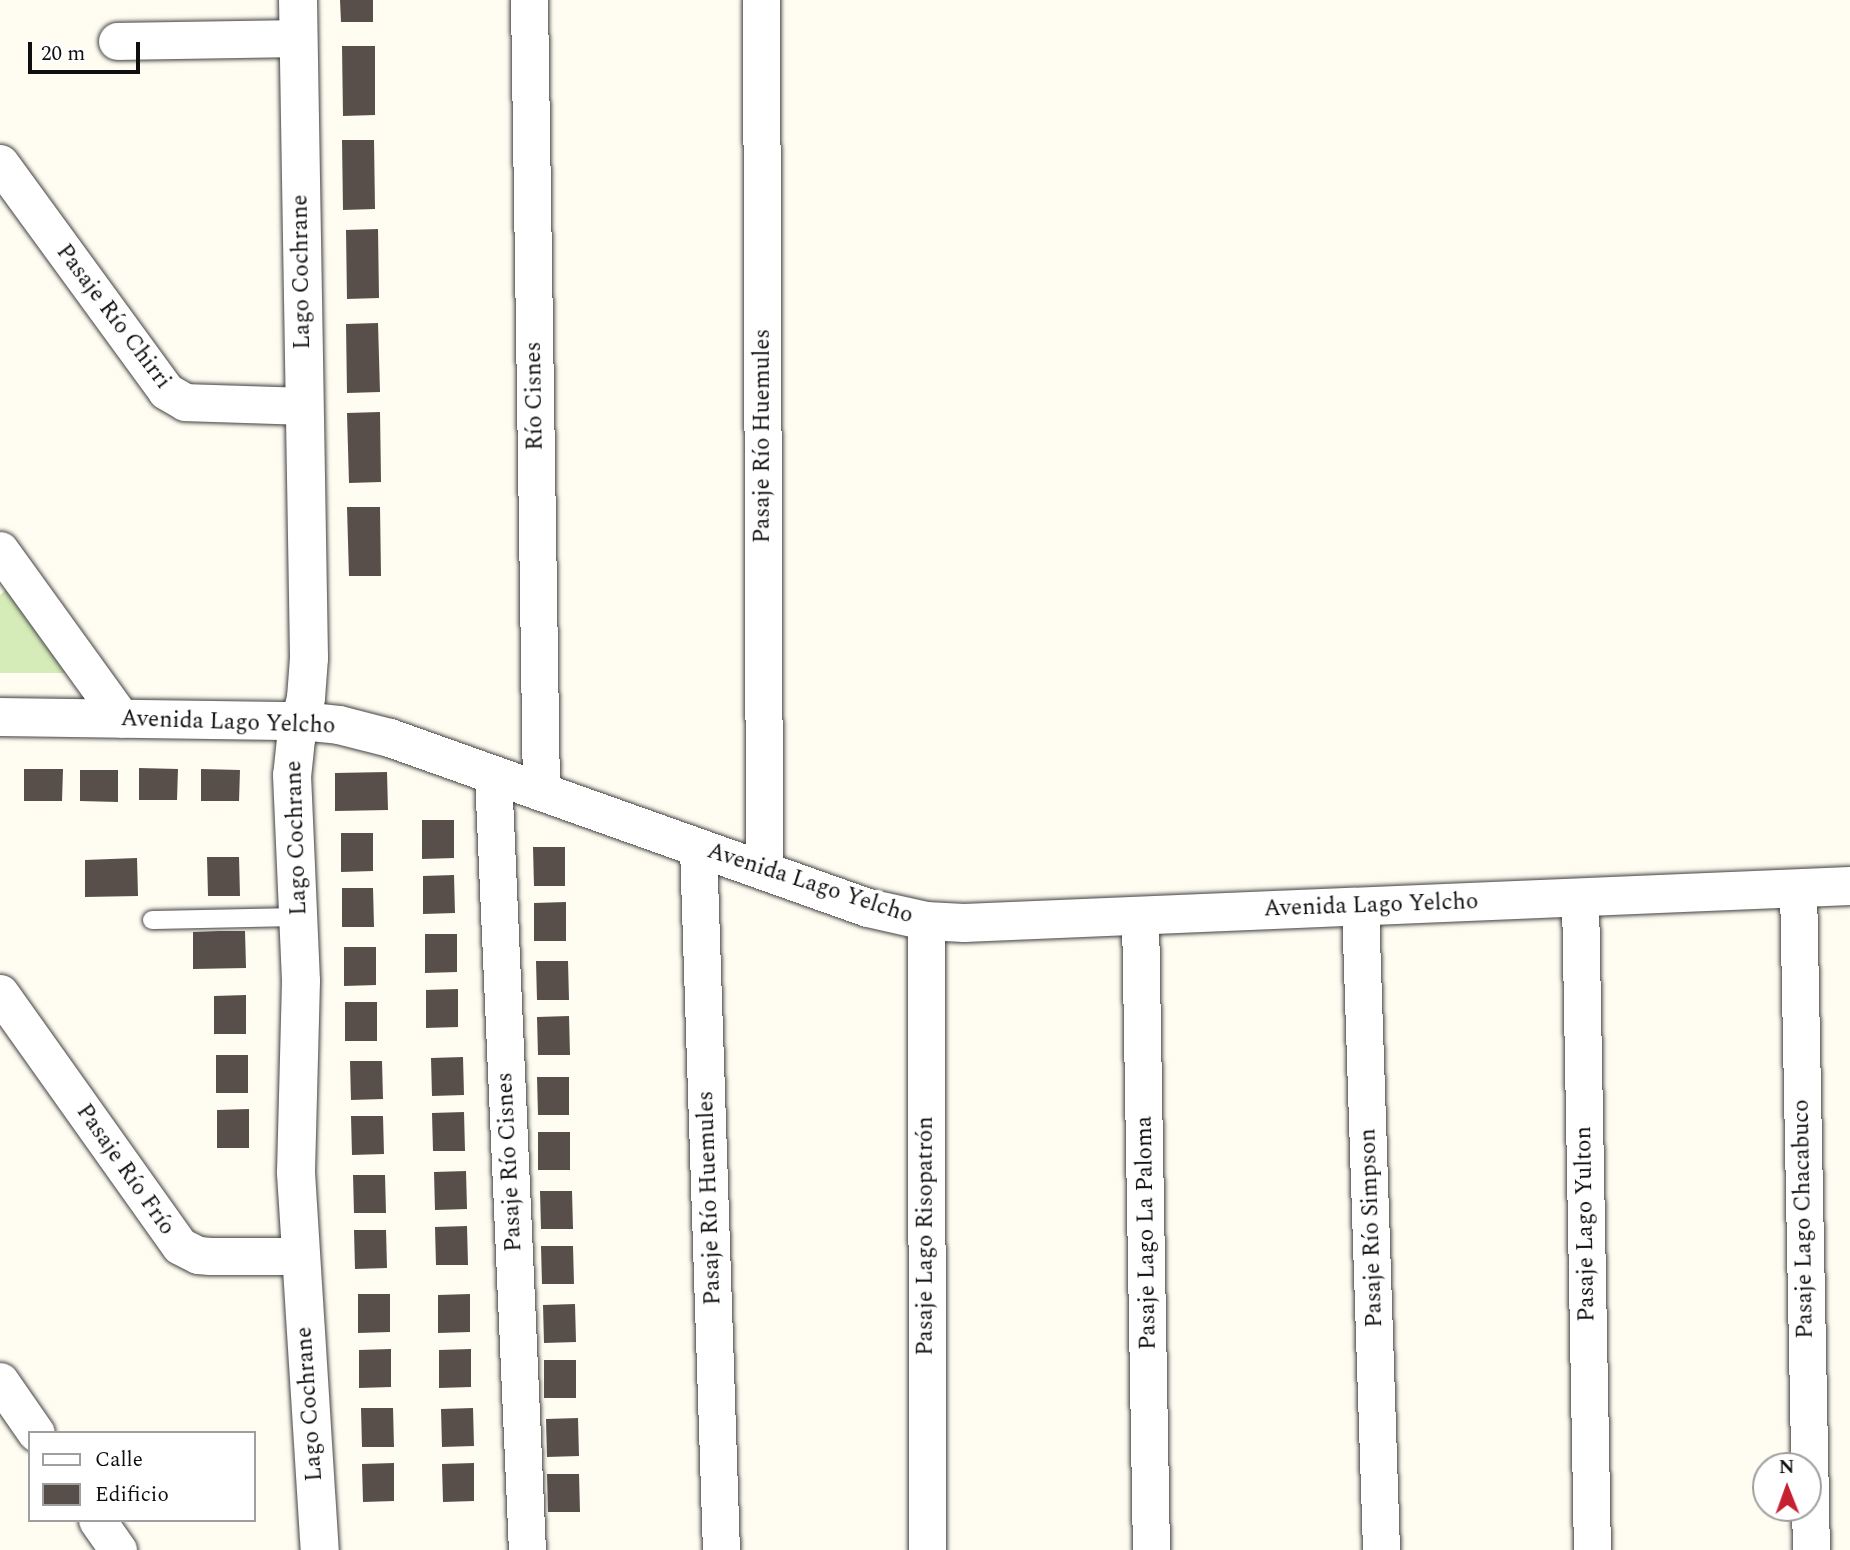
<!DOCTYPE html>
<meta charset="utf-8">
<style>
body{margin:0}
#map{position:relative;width:1850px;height:1550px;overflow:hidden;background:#fffcf1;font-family:Spectral,serif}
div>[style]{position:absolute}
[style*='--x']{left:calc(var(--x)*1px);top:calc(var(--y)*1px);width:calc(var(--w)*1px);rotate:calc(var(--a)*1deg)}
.green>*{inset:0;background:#d5ebb8}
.building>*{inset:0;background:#584f4b}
.roads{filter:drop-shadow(0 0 2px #424242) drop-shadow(0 0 2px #424242)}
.service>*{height:18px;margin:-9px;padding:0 9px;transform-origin:9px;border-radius:9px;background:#fff}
.minor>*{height:37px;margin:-18.5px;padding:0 18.5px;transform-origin:18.5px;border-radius:18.5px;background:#fff}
.tertiary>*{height:38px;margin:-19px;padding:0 19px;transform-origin:19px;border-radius:19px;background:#fff}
span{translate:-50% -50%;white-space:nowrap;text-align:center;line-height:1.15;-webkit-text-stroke:7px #fff;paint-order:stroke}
.street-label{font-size:23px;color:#0f0f0f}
.legend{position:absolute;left:28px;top:1431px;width:228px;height:91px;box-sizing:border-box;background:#fff;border:2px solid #9f9f9f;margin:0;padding:9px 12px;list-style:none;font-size:21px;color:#0f0f0f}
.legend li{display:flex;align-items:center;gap:14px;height:35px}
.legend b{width:35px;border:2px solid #9f9f9f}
.north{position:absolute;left:1752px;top:1452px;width:70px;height:70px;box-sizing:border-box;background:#fff;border:2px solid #9f9f9f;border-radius:50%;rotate:359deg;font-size:19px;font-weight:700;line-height:28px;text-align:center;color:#0f0f0f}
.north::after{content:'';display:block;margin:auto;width:24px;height:32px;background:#c52131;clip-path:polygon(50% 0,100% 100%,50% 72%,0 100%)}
.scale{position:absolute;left:28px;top:42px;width:112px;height:32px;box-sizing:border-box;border:4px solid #0f0f0f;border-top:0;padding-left:9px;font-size:21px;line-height:24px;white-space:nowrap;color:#0f0f0f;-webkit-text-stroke:5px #fff;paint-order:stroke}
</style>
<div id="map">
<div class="green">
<div style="clip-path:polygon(7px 589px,76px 673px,0 673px,0 595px)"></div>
</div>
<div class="building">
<div style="clip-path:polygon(340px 0,373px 0,373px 22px,341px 22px)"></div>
<div style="clip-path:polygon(342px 46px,375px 46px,375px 115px,343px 116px)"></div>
<div style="clip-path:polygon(342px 140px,374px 140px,375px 209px,343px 210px)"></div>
<div style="clip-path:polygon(378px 229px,379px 298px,347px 299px,346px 230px)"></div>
<div style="clip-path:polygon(378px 323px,380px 392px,347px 393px,346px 324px)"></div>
<div style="clip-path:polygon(380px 412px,381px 482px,349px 483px,347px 413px)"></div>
<div style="clip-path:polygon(347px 507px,380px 507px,381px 576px,349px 576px)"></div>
<div style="clip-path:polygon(139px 768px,178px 769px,177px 800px,139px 800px)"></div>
<div style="clip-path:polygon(24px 769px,63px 769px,62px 801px,24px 801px)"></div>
<div style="clip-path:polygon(201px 769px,240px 770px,239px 801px,201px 801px)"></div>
<div style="clip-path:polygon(80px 770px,118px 770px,118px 802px,80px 801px)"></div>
<div style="clip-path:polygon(387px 772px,388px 810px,335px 811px,335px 773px)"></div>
<div style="clip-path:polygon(422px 820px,454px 820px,454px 858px,422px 859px)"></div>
<div style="clip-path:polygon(341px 833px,373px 833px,373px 871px,341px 872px)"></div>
<div style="clip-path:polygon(533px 847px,565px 847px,565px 886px,534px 886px)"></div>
<div style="clip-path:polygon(207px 857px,239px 857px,240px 896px,208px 896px)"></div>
<div style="clip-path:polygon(137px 858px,138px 896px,85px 897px,85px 860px)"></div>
<div style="clip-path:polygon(454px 875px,455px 913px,423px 914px,423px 876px)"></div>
<div style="clip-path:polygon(342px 888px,373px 888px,374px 927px,342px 927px)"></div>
<div style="clip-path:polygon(566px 902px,566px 941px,534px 941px,534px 903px)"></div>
<div style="clip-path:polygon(219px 931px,245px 931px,246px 968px,193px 969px,193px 932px)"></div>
<div style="clip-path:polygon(425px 934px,457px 934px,457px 972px,425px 973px)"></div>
<div style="clip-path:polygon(344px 947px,376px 947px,376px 985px,344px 986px)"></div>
<div style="clip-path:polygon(536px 961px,568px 961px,569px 1000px,537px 1000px)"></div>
<div style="clip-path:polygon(458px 989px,458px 1027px,426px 1028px,426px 990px)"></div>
<div style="clip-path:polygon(246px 995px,246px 1034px,214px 1034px,214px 996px)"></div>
<div style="clip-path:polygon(345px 1002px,377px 1002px,377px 1041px,345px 1041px)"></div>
<div style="clip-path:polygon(569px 1016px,570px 1055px,538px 1055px,537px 1017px)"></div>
<div style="clip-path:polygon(216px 1055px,248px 1055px,248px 1093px,216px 1093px)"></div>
<div style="clip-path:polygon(463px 1057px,464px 1095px,432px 1096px,431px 1058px)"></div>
<div style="clip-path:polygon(350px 1061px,382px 1061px,383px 1099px,351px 1100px)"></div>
<div style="clip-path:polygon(537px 1077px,569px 1077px,569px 1115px,538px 1115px)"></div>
<div style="clip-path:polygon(249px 1109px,249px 1148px,217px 1148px,217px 1110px)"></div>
<div style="clip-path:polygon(464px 1112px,465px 1151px,433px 1151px,432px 1113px)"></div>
<div style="clip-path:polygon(351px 1116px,383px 1116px,384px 1154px,352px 1155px)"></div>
<div style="clip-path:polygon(538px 1132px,570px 1132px,570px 1170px,538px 1170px)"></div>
<div style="clip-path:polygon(466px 1171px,467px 1209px,435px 1210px,434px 1172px)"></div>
<div style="clip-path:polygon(353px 1175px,385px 1175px,386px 1213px,354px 1213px)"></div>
<div style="clip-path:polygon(540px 1191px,572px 1191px,573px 1229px,541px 1229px)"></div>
<div style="clip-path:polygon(467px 1226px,468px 1265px,436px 1265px,435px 1227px)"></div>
<div style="clip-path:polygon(354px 1230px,386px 1230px,387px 1268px,355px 1269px)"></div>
<div style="clip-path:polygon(541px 1246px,573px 1246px,574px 1284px,542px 1284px)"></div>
<div style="clip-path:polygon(358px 1294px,390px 1294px,390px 1332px,358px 1333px)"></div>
<div style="clip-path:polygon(470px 1294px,470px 1332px,438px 1333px,438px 1295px)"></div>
<div style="clip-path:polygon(575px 1304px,576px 1342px,544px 1343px,543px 1305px)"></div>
<div style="clip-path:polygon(391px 1349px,391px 1387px,359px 1388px,359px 1350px)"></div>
<div style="clip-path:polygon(471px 1349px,471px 1387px,439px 1388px,439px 1350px)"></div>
<div style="clip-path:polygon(544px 1360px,576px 1360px,576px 1398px,544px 1398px)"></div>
<div style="clip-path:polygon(361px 1408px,393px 1408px,394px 1447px,362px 1447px)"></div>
<div style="clip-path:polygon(473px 1408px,474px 1446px,442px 1447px,441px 1409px)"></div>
<div style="clip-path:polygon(578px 1418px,579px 1456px,547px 1457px,546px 1419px)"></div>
<div style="clip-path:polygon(394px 1463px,394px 1501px,363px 1502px,362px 1464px)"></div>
<div style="clip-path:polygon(474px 1463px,474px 1501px,443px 1502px,442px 1464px)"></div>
<div style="clip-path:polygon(547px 1474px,579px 1474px,580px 1512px,548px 1512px)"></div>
</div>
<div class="roads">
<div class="service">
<div style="--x:152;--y:920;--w:147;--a:-1.2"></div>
</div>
<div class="minor">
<div style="--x:529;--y:0;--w:792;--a:89.13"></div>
<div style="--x:761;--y:0;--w:871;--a:89.8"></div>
<div style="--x:117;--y:41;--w:181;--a:-0.9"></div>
<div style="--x:0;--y:163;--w:282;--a:53.9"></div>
<div style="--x:166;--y:391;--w:22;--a:30"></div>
<div style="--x:185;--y:402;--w:119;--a:1.9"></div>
<div style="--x:0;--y:550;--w:208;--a:54.2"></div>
<div style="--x:493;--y:775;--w:776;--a:87.49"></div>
<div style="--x:698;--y:847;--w:703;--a:88.13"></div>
<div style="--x:1798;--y:888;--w:662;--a:88.88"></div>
<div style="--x:1580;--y:898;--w:652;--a:88.95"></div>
<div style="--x:1360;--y:906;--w:644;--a:88.13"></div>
<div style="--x:1140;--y:916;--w:634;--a:89.01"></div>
<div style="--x:926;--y:921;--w:629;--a:89.91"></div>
<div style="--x:0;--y:993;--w:310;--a:54.6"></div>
<div style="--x:180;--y:1246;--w:20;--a:27"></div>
<div style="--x:198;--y:1255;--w:12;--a:5"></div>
<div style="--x:210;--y:1256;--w:89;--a:0"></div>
<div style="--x:0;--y:1381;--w:63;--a:55.3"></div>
<div style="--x:97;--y:1520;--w:37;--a:55"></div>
</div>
<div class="tertiary">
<div style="--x:298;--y:0;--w:658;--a:89.04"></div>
<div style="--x:309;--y:658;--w:40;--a:94.3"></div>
<div style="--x:306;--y:698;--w:42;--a:103.7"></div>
<div style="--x:296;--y:739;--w:36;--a:96"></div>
<div style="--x:292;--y:775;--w:206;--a:87.5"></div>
<div style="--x:301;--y:981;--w:192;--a:91.5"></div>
<div style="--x:296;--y:1173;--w:378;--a:86.4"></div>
<div style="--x:0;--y:717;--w:301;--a:0.8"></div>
<div style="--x:301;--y:721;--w:38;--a:6"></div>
<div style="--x:339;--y:725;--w:53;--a:14.3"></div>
<div style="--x:390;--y:738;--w:507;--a:19.58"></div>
<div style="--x:868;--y:908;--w:59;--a:12.6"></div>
<div style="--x:926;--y:921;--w:38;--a:3"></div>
<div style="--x:964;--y:923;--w:887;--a:-2.39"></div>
</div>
</div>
<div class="street-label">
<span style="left:302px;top:272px;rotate:-91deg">Lago Cochrane</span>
<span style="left:113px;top:317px;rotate:53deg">Pasaje Río Chirri</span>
<span style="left:535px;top:396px;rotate:-91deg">Río Cisnes</span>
<span style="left:763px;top:436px;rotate:-90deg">Pasaje Río Huemules</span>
<span style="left:228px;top:723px;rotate:2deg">Avenida Lago Yelcho</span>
<span style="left:297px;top:838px;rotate:-92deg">Lago Cochrane</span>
<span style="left:810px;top:884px;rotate:18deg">Avenida Lago Yelcho</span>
<span style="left:1371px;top:906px;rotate:-2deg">Avenida Lago Yelcho</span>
<span style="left:510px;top:1162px;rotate:-93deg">Pasaje Río Cisnes</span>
<span style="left:125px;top:1170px;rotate:55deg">Pasaje Río Frío</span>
<span style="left:710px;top:1198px;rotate:-92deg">Pasaje Río Huemules</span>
<span style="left:1804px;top:1219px;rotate:-91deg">Pasaje Lago Chacabuco</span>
<span style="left:1586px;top:1224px;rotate:-91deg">Pasaje Lago Yulton</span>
<span style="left:1372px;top:1228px;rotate:-92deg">Pasaje Río Simpson</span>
<span style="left:1147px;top:1233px;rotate:-91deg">Pasaje Lago La Paloma</span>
<span style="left:926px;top:1236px;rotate:-90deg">Pasaje Lago Risopatrón</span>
<span style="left:310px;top:1404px;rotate:-94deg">Lago Cochrane</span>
</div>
<ul class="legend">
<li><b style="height:9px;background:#fff"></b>Calle</li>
<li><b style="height:19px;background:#584f4b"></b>Edificio</li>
</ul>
<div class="north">N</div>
<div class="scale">20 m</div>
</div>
